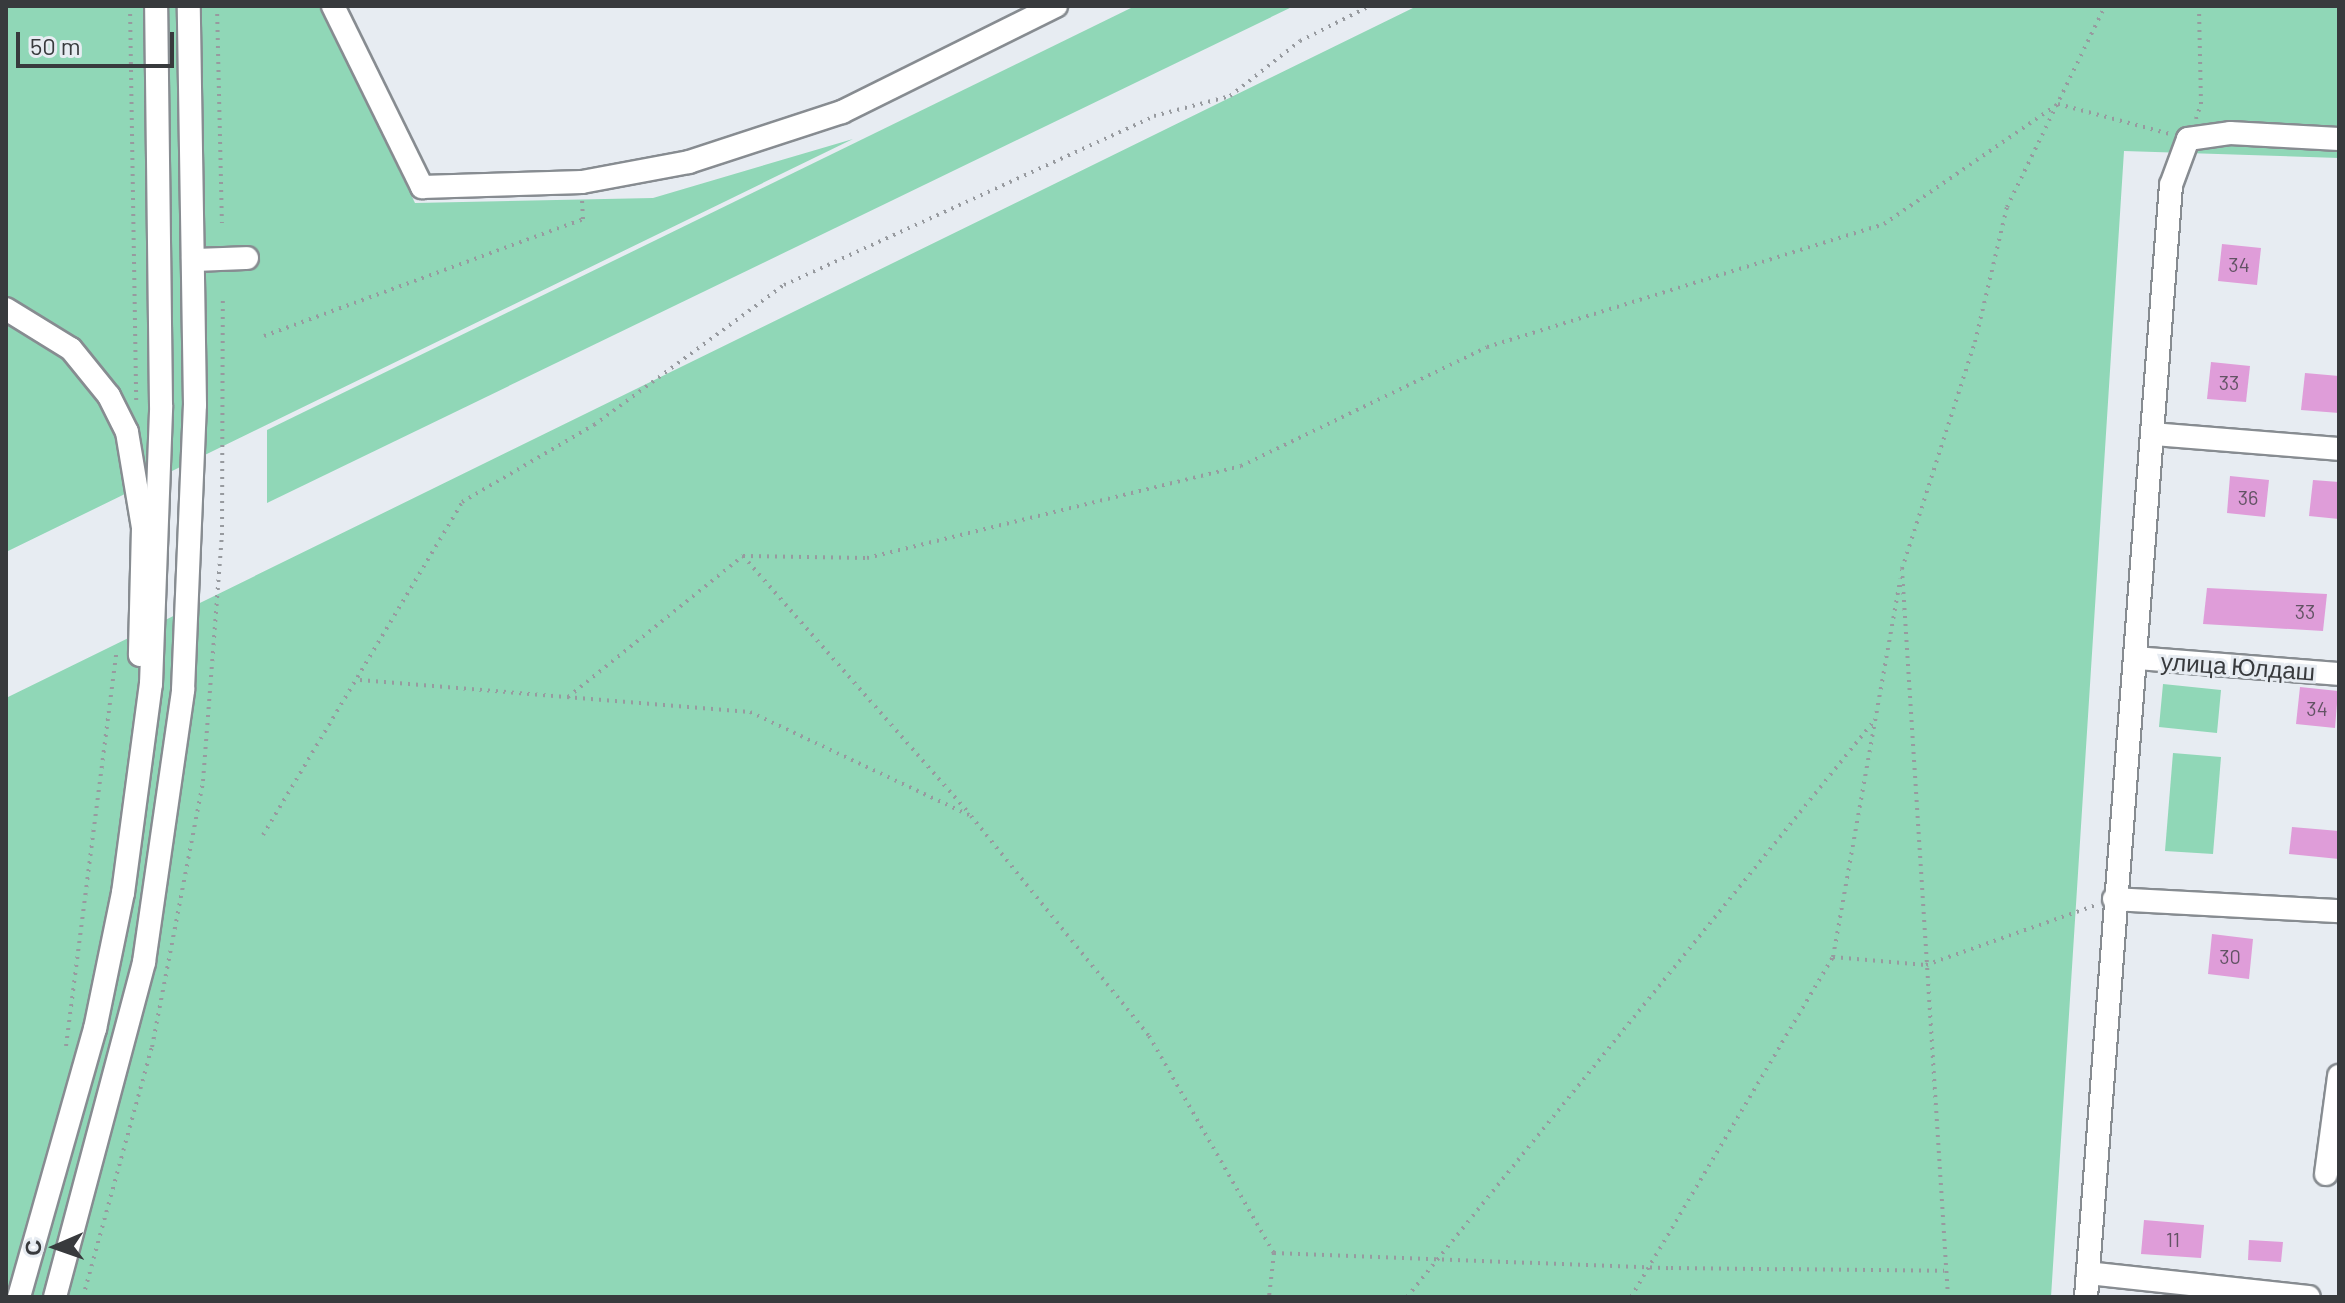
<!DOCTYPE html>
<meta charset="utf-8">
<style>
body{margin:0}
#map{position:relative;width:2345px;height:1303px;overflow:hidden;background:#e7ecf2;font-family:Barlow,sans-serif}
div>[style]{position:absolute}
.green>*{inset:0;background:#90d7b7}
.building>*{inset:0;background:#df9dd9}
.path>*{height:4px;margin-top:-2px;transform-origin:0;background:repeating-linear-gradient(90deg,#979a9f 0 2px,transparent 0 8px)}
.roads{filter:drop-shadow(2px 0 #878c91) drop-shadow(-2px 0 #878c91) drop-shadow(0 2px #878c91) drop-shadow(0 -2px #878c91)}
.minor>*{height:22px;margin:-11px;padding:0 11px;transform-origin:11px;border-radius:11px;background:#fff}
span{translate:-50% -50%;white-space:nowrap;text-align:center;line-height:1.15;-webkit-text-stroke:6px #e7ecf2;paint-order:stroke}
.number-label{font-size:20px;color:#625364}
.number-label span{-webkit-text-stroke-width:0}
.street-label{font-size:24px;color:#383a3d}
.frame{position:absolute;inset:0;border:8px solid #383a3d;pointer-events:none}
.north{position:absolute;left:16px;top:1207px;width:80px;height:80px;-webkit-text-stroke:6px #e7ecf2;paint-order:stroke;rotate:268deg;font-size:22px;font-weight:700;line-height:32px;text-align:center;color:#383a3d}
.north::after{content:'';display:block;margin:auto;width:28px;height:36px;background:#383a3d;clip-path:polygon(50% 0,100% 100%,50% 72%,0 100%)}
.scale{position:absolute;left:16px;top:32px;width:158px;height:36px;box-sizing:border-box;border:4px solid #383a3d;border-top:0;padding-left:10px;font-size:24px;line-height:28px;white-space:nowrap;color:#383a3d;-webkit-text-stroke:6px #e7ecf2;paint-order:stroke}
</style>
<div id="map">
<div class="green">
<i style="clip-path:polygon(6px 6px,320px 6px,415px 203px,653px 198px,853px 139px,6px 552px)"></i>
<i style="clip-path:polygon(1135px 6px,1294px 6px,267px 503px,267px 430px)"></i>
<i style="clip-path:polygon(1417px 6px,2339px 6px,2339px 158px,2124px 151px,2051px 1297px,6px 1297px,6px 698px)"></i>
<i style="clip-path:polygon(2163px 684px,2221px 690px,2217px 733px,2159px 727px)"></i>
<i style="clip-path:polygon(2173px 753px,2221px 757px,2213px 854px,2165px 851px)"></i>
</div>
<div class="building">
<i style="clip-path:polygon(2222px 244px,2261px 248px,2257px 285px,2218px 281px)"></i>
<i style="clip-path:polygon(2211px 362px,2250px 366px,2246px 402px,2207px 399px)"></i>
<i style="clip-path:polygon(2305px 373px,2339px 376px,2339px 413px,2301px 410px)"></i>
<i style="clip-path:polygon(2230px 476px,2269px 480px,2265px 517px,2227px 513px)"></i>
<i style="clip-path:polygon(2313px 480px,2339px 482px,2339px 519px,2309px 516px)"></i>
<i style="clip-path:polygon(2207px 588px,2327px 594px,2323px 631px,2203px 624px)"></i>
<i style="clip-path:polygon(2300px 687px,2338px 691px,2335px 728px,2296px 724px)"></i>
<i style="clip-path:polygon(2292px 827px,2339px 831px,2339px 859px,2289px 854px)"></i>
<i style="clip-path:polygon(2212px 934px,2253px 939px,2249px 979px,2208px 974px)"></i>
<i style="clip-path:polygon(2144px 1220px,2204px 1225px,2201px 1258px,2141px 1254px)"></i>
<i style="clip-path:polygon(2249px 1240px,2283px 1242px,2281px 1262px,2248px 1260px)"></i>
</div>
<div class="path">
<i style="left:130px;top:6px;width:394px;rotate:89.1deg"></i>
<i style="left:217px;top:6px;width:217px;rotate:88.7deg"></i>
<i style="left:2196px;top:119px;width:16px;rotate:-72deg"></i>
<i style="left:2201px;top:104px;width:98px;rotate:-91.2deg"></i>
<i style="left:264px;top:336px;width:340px;rotate:-20.1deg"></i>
<i style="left:583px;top:219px;width:19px;rotate:-93deg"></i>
<i style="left:743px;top:556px;width:344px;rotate:48.7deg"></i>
<i style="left:360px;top:680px;width:391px;rotate:4.7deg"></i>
<i style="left:750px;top:712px;width:244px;rotate:25.2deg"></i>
<i style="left:971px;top:816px;width:283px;rotate:51deg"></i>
<i style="left:1149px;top:1036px;width:250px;rotate:60.1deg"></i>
<i style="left:1274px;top:1253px;width:44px;rotate:96.5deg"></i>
<i style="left:568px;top:697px;width:225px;rotate:-38.9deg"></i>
<i style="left:743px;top:556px;width:124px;rotate:0.9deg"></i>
<i style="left:867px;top:558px;width:385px;rotate:-13.8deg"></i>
<i style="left:1241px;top:466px;width:273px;rotate:-25.8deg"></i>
<i style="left:1487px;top:347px;width:416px;rotate:-17.2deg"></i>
<i style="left:1884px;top:224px;width:211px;rotate:-34.6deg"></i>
<i style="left:2058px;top:104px;width:116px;rotate:15deg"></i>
<i style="left:263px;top:835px;width:388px;rotate:-59.1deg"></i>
<i style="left:462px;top:502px;width:153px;rotate:-30.3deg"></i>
<i style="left:594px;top:425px;width:236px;rotate:-36.4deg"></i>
<i style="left:784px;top:285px;width:407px;rotate:-24.5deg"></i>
<i style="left:1154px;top:116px;width:79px;rotate:-14.7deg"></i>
<i style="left:1230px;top:96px;width:89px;rotate:-38.2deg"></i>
<i style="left:1300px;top:41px;width:78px;rotate:-26.6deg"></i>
<i style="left:1833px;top:957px;width:93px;rotate:4.9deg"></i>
<i style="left:1926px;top:965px;width:180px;rotate:-19.4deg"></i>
<i style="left:66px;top:1046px;width:399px;rotate:-82.7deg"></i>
<i style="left:1274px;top:1253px;width:397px;rotate:2.2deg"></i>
<i style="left:1671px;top:1268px;width:273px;rotate:0.6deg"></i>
<i style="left:83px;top:1297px;width:259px;rotate:-74.6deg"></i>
<i style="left:152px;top:1047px;width:271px;rotate:-79.1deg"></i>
<i style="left:203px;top:781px;width:247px;rotate:-85.6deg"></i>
<i style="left:222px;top:535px;width:237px;rotate:-89.8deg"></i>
<i style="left:1407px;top:1297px;width:742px;rotate:-50.97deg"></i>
<i style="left:1631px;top:1297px;width:395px;rotate:-59.3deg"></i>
<i style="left:1833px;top:957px;width:384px;rotate:-79.9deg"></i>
<i style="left:1948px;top:1297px;width:729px;rotate:-93.62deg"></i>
<i style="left:1902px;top:569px;width:238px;rotate:-72.2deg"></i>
<i style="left:1975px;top:342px;width:139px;rotate:-76.7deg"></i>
<i style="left:2007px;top:207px;width:224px;rotate:-64deg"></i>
</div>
<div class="roads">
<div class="minor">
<i style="left:333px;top:6px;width:202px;rotate:63.8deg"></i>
<i style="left:422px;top:187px;width:160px;rotate:-1.8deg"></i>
<i style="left:582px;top:182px;width:109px;rotate:-10.6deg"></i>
<i style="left:689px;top:162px;width:161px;rotate:-18.1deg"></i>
<i style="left:842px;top:112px;width:239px;rotate:-26.4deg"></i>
<i style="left:193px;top:260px;width:54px;rotate:-2.1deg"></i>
<i style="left:6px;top:309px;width:76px;rotate:31.6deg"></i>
<i style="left:71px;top:349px;width:60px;rotate:51deg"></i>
<i style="left:109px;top:396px;width:40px;rotate:63.4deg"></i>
<i style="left:127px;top:432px;width:97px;rotate:80.5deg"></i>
<i style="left:143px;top:528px;width:127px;rotate:91.4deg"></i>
<i style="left:2153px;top:434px;width:187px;rotate:4.6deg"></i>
<i style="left:2136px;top:658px;width:204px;rotate:4.5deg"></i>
<i style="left:2114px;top:899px;width:225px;rotate:3.1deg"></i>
<i style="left:2326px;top:1174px;width:99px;rotate:-82.4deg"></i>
<i style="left:2088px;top:1273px;width:222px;rotate:6.2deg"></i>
<i style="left:19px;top:1297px;width:279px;rotate:-74.2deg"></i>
<i style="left:95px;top:1029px;width:139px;rotate:-78.4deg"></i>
<i style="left:123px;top:893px;width:211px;rotate:-82.4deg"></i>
<i style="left:151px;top:684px;width:279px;rotate:-87.9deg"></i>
<i style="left:161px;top:405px;width:399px;rotate:-90.7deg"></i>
<i style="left:55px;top:1297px;width:347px;rotate:-75.1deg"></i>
<i style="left:144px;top:962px;width:275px;rotate:-81.8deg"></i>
<i style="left:183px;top:690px;width:285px;rotate:-87.6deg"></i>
<i style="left:195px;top:405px;width:399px;rotate:-90.9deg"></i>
<i style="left:2086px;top:1297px;width:1115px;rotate:-85.63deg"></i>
<i style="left:2171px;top:185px;width:49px;rotate:-69.7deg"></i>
<i style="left:2188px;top:139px;width:42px;rotate:-8.1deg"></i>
<i style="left:2230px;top:133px;width:109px;rotate:3.2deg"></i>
</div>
</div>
<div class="number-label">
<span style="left:2239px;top:264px">34</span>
<span style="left:2229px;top:382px">33</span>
<span style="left:2248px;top:497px">36</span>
<span style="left:2305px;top:611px">33</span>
<span style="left:2317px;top:708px">34</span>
<span style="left:2230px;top:956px">30</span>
<span style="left:2173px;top:1239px">11</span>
</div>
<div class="street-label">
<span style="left:2238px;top:666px;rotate:4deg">улица Юлдаш</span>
</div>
<div class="frame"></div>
<div class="north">С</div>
<div class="scale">50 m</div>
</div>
